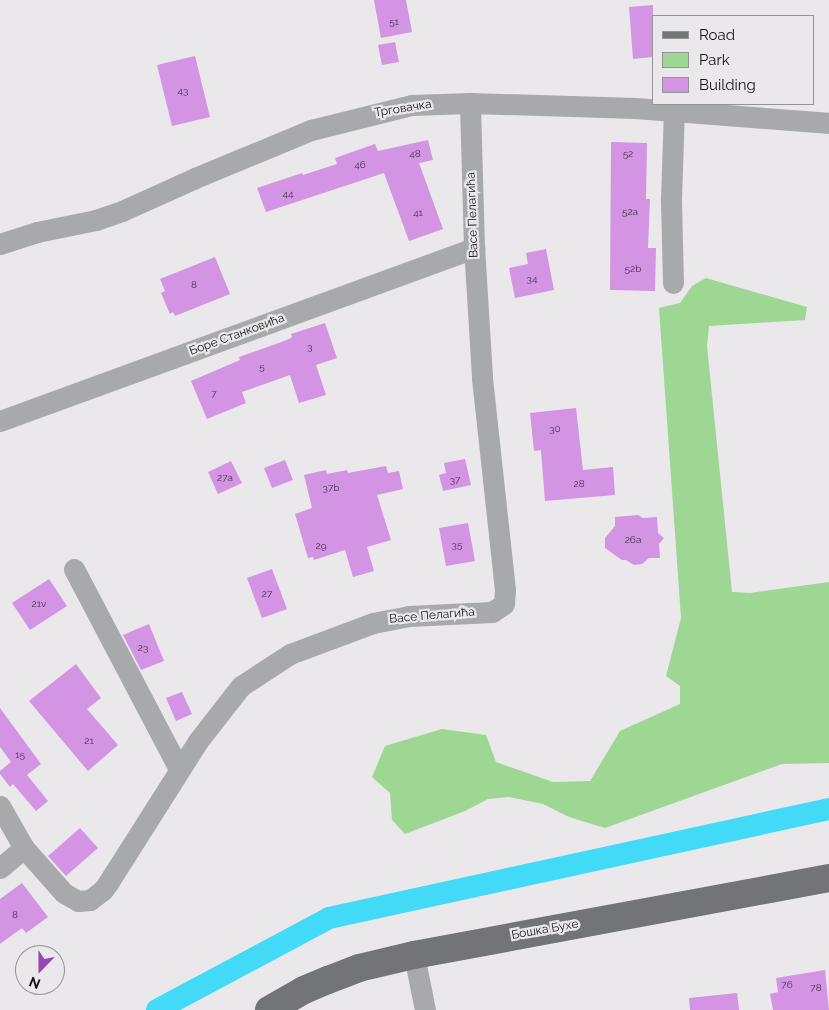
<!DOCTYPE html>
<meta charset="utf-8">
<style>
body{margin:0}
#map{position:relative;width:829px;height:1010px;overflow:hidden;background:#eae8eb;font-family:Raleway,sans-serif}
div>[style]{position:absolute}
.green>*{inset:0;background:#9ed694}
.canal>*{height:22px;margin:-11px;padding:0 11px;transform-origin:11px;border-radius:11px;background:#42daf6}
.building>*{inset:0;background:#d394e3}
.minor>*{height:21px;margin:-10.5px;padding:0 10.5px;transform-origin:10.5px;border-radius:10.5px;background:#a8a9ab}
.major>*{height:28px;margin:-14px;padding:0 14px;transform-origin:14px;border-radius:14px;background:#737476}
span{translate:-50% -50%;white-space:nowrap;text-align:center;line-height:1.15;-webkit-text-stroke:4.5px #eae8eb;paint-order:stroke}
.number-label{font-size:10px;color:#443448}
.number-label span{-webkit-text-stroke-width:0}
.street-label{font-size:12px;color:#151415}
.legend{position:absolute;left:652px;top:15px;width:162px;height:90px;box-sizing:border-box;background:#eae8eb;border:1px solid #959395;margin:0;padding:6px 9px;list-style:none;font-size:15px;color:#151415}
.legend li{display:flex;align-items:center;gap:10px;height:25px}
.legend b{width:25px;border:1px solid #959395}
.north{position:absolute;left:15px;top:945px;width:50px;height:50px;box-sizing:border-box;background:#eae8eb;border:1px solid #959395;border-radius:50%;rotate:202deg;font-size:14px;font-weight:700;line-height:20px;text-align:center;color:#151415}
.north::after{content:'';display:block;margin:auto;width:18px;height:22px;background:#9746b5;clip-path:polygon(50% 0,100% 100%,50% 72%,0 100%)}
</style>
<div id="map">
<div class="green">
<i style="clip-path:polygon(706px 278px,807px 307px,805px 320px,709px 326px,707px 346px,732px 592px,750px 593px,829px 582px,829px 763px,782px 764px,605px 828px,569px 817px,543px 804px,509px 797px,488px 799px,465px 811px,405px 834px,392px 820px,390px 793px,372px 777px,385px 746px,442px 729px,486px 735px,496px 762px,553px 782px,590px 781px,620px 731px,680px 704px,680px 686px,666px 676px,681px 618px,659px 308px,680px 303px,692px 286px)"></i>
</div>
<div class="canal">
<i style="left:157px;top:1010px;width:195px;rotate:-28.1deg"></i>
<i style="left:329px;top:918px;width:512px;rotate:-12.3deg"></i>
</div>
<div class="building">
<i style="clip-path:polygon(374px 0,406px 0,412px 32px,381px 38px)"></i>
<i style="clip-path:polygon(653px 5px,653px 57px,633px 59px,629px 7px)"></i>
<i style="clip-path:polygon(395px 42px,399px 62px,382px 65px,378px 45px)"></i>
<i style="clip-path:polygon(195px 56px,210px 117px,172px 126px,157px 65px)"></i>
<i style="clip-path:polygon(428px 140px,433px 160px,419px 163px,443px 229px,409px 241px,384px 173px,266px 212px,257px 188px,302px 173px,303px 175px,337px 164px,335px 158px,375px 144px,378px 151px)"></i>
<i style="clip-path:polygon(611px 142px,647px 143px,646px 199px,650px 199px,648px 248px,656px 248px,655px 291px,610px 290px)"></i>
<i style="clip-path:polygon(546px 249px,554px 290px,515px 298px,509px 268px,528px 264px,526px 253px)"></i>
<i style="clip-path:polygon(215px 257px,230px 294px,175px 316px,173px 312px,170px 314px,161px 293px,165px 291px,160px 279px)"></i>
<i style="clip-path:polygon(325px 323px,337px 358px,316px 365px,326px 395px,299px 403px,290px 375px,242px 392px,246px 403px,207px 419px,191px 381px,240px 360px,239px 357px,287px 340px,292px 337px,291px 334px)"></i>
<i style="clip-path:polygon(576px 408px,583px 470px,613px 467px,615px 495px,545px 501px,541px 450px,534px 451px,530px 413px)"></i>
<i style="clip-path:polygon(465px 459px,471px 485px,443px 491px,439px 475px,446px 473px,444px 463px)"></i>
<i style="clip-path:polygon(285px 460px,293px 480px,272px 488px,264px 468px)"></i>
<i style="clip-path:polygon(231px 461px,242px 483px,218px 494px,208px 472px)"></i>
<i style="clip-path:polygon(386px 466px,388px 473px,399px 471px,403px 489px,377px 495px,391px 540px,367px 547px,374px 571px,353px 577px,345px 550px,314px 560px,313px 557px,308px 558px,295px 514px,312px 508px,304px 475px,326px 470px,327px 474px,347px 470px,348px 473px)"></i>
<i style="clip-path:polygon(638px 515px,643px 518px,657px 517px,658px 533px,664px 538px,659px 544px,660px 558px,649px 558px,642px 564px,634px 565px,626px 560px,622px 560px,605px 548px,605px 538px,615px 526px,615px 517px)"></i>
<i style="clip-path:polygon(468px 523px,475px 561px,446px 566px,439px 528px)"></i>
<i style="clip-path:polygon(272px 569px,287px 609px,262px 618px,247px 578px)"></i>
<i style="clip-path:polygon(49px 579px,67px 606px,30px 630px,12px 603px)"></i>
<i style="clip-path:polygon(149px 624px,164px 661px,141px 670px,123px 635px)"></i>
<i style="clip-path:polygon(76px 664px,101px 698px,87px 709px,118px 745px,88px 771px,29px 701px)"></i>
<i style="clip-path:polygon(182px 692px,192px 714px,176px 721px,166px 698px)"></i>
<i style="clip-path:polygon(0 708px,41px 764px,27px 775px,48px 801px,36px 811px,13px 784px,10px 787px,0 774px,0 771px,11px 762px,0 747px)"></i>
<i style="clip-path:polygon(80px 828px,98px 848px,66px 876px,48px 856px)"></i>
<i style="clip-path:polygon(22px 883px,48px 917px,26px 933px,22px 928px,0 944px,0 899px)"></i>
<i style="clip-path:polygon(825px 970px,829px 1010px,773px 1010px,770px 994px,778px 992px,776px 978px)"></i>
<i style="clip-path:polygon(737px 993px,739px 1010px,690px 1010px,689px 998px)"></i>
</div>
<div class="minor">
<i style="left:0;top:244px;width:39px;rotate:-18deg"></i>
<i style="left:37px;top:232px;width:60px;rotate:-11.5deg"></i>
<i style="left:96px;top:220px;width:28px;rotate:-19deg"></i>
<i style="left:122px;top:211px;width:80px;rotate:-24.3deg"></i>
<i style="left:195px;top:178px;width:126px;rotate:-22.5deg"></i>
<i style="left:311px;top:130px;width:103px;rotate:-14deg"></i>
<i style="left:411px;top:105px;width:59px;rotate:-1.9deg"></i>
<i style="left:470px;top:103px;width:165px;rotate:1.7deg"></i>
<i style="left:635px;top:108px;width:195px;rotate:4.4deg"></i>
<i style="left:673px;top:283px;width:84px;rotate:-91.4deg"></i>
<i style="left:671px;top:199px;width:89px;rotate:-88.1deg"></i>
<i style="left:0;top:421px;width:505px;rotate:-20.05deg"></i>
<i style="left:74px;top:569px;width:226px;rotate:62.3deg"></i>
<i style="left:0;top:806px;width:48px;rotate:60.3deg"></i>
<i style="left:24px;top:848px;width:60px;rotate:48.4deg"></i>
<i style="left:64px;top:893px;width:16px;rotate:30deg"></i>
<i style="left:78px;top:901px;width:12px;rotate:-5deg"></i>
<i style="left:90px;top:900px;width:16px;rotate:-38deg"></i>
<i style="left:103px;top:890px;width:9px;rotate:-54deg"></i>
<i style="left:108px;top:883px;width:168px;rotate:-57.6deg"></i>
<i style="left:198px;top:741px;width:70px;rotate:-52deg"></i>
<i style="left:241px;top:686px;width:59px;rotate:-33.1deg"></i>
<i style="left:290px;top:654px;width:89px;rotate:-20.5deg"></i>
<i style="left:373px;top:623px;width:37px;rotate:-11deg"></i>
<i style="left:409px;top:616px;width:83px;rotate:-2.8deg"></i>
<i style="left:492px;top:612px;width:14px;rotate:-34deg"></i>
<i style="left:504px;top:604px;width:14px;rotate:-86deg"></i>
<i style="left:505px;top:590px;width:214px;rotate:-96.2deg"></i>
<i style="left:482px;top:377px;width:129px;rotate:-93.5deg"></i>
<i style="left:474px;top:248px;width:145px;rotate:-91.6deg"></i>
<i style="left:0;top:868px;width:31px;rotate:-40deg"></i>
<i style="left:414px;top:955px;width:56px;rotate:78.7deg"></i>
</div>
<div class="major">
<i style="left:269px;top:1010px;width:40px;rotate:-29.7deg"></i>
<i style="left:304px;top:990px;width:26px;rotate:-23deg"></i>
<i style="left:328px;top:980px;width:33px;rotate:-21deg"></i>
<i style="left:359px;top:968px;width:57px;rotate:-13.3deg"></i>
<i style="left:414px;top:955px;width:422px;rotate:-10.5deg"></i>
</div>
<div class="number-label">
<span style="left:394px;top:22px">51</span>
<span style="left:183px;top:91px">43</span>
<span style="left:415px;top:154px">48</span>
<span style="left:628px;top:154px">52</span>
<span style="left:360px;top:165px">46</span>
<span style="left:288px;top:194px">44</span>
<span style="left:630px;top:212px">52a</span>
<span style="left:418px;top:213px">41</span>
<span style="left:633px;top:269px">52b</span>
<span style="left:532px;top:279px">34</span>
<span style="left:194px;top:285px">8</span>
<span style="left:310px;top:347px">3</span>
<span style="left:262px;top:367px">5</span>
<span style="left:214px;top:394px">7</span>
<span style="left:555px;top:429px">30</span>
<span style="left:225px;top:478px">27a</span>
<span style="left:455px;top:480px">37</span>
<span style="left:579px;top:484px">28</span>
<span style="left:331px;top:488px">37b</span>
<span style="left:633px;top:540px">26a</span>
<span style="left:457px;top:545px">35</span>
<span style="left:321px;top:546px">29</span>
<span style="left:267px;top:594px">27</span>
<span style="left:39px;top:604px">21v</span>
<span style="left:143px;top:648px">23</span>
<span style="left:89px;top:741px">21</span>
<span style="left:20px;top:755px">15</span>
<span style="left:15px;top:915px">8</span>
<span style="left:787px;top:985px">76</span>
<span style="left:816px;top:988px">78</span>
</div>
<div class="street-label">
<span style="left:403px;top:109px;rotate:-9deg">Трговачка</span>
<span style="left:473px;top:215px;rotate:-92deg">Васе Пелагића</span>
<span style="left:237px;top:335px;rotate:-20deg">Боре Станковића</span>
<span style="left:432px;top:616px;rotate:-5deg">Васе Пелагића</span>
<span style="left:545px;top:930px;rotate:-10deg">Бошка Бухе</span>
</div>
<ul class="legend">
<li><b style="height:6px;background:#737476"></b>Road</li>
<li><b style="height:14px;background:#9ed694"></b>Park</li>
<li><b style="height:14px;background:#d394e3"></b>Building</li>
</ul>
<div class="north">N</div>
</div>
